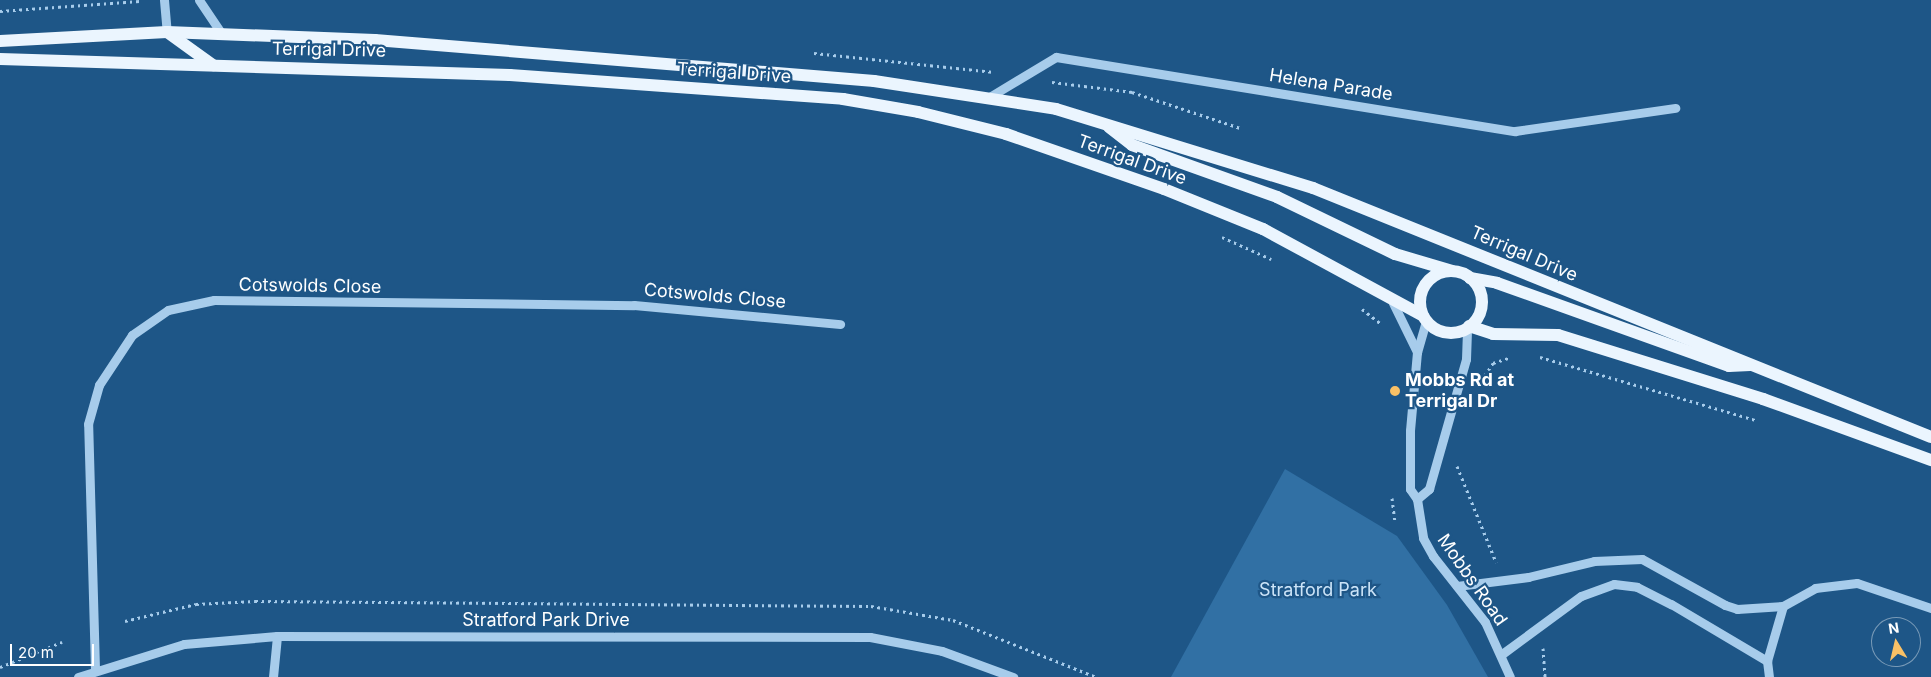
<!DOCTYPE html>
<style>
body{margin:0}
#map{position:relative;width:1931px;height:677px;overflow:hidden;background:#1e5687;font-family:Inter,sans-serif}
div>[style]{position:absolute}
.green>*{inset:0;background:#3170a4}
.path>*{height:3px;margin-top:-1.5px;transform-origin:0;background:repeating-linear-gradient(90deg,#a7cceb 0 2.5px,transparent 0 6.5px)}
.minor>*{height:9px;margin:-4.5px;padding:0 4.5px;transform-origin:4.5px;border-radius:4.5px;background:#a7cceb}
.major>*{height:12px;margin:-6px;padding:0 6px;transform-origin:6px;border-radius:6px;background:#ebf5fe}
.major>.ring{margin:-6px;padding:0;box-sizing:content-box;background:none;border:12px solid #ebf5fe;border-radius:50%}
.dots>*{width:14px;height:14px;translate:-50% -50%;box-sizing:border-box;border:2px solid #1e5687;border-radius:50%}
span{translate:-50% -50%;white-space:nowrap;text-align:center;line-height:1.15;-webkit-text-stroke:4.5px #1e5687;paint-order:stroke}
.street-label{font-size:18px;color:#fff}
.poi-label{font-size:18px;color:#fff;font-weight:700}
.left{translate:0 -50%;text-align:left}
.park-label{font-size:18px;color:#cce4f8}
.north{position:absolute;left:1871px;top:617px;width:50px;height:50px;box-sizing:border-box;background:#1e5687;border:1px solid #789ab7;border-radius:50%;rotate:351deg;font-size:14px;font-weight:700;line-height:20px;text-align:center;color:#fff}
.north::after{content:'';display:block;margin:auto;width:18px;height:22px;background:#fac166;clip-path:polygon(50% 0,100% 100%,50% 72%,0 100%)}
.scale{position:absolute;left:10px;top:644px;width:84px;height:22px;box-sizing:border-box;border:2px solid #fff;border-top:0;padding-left:6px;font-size:15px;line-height:18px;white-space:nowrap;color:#fff;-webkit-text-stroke:4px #1e5687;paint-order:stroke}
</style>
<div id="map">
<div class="green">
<i style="clip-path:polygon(1285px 469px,1397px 536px,1447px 605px,1488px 677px,1171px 677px)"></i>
</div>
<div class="path">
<i style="left:0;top:11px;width:140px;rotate:-4.1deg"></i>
<i style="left:814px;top:53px;width:181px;rotate:6deg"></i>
<i style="left:1052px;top:82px;width:81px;rotate:7.1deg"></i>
<i style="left:1132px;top:92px;width:114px;rotate:18.4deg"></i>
<i style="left:1222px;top:237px;width:54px;rotate:24.2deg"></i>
<i style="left:1362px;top:309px;width:24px;rotate:38deg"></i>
<i style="left:1540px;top:357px;width:224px;rotate:16.3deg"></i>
<i style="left:1481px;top:381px;width:22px;rotate:-56deg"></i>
<i style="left:1493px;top:363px;width:19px;rotate:-18deg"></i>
<i style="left:1457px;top:466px;width:104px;rotate:67.9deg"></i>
<i style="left:1392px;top:498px;width:24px;rotate:83deg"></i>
<i style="left:125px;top:621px;width:73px;rotate:-13.5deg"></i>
<i style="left:196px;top:604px;width:59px;rotate:-2.9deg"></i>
<i style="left:255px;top:601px;width:616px;rotate:0.47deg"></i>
<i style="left:871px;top:606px;width:83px;rotate:9.7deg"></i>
<i style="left:953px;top:620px;width:154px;rotate:21.7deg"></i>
<i style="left:1543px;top:648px;width:29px;rotate:86deg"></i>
<i style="left:0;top:667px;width:67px;rotate:-22deg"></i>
</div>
<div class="minor">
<i style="left:164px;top:0;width:32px;rotate:85deg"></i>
<i style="left:199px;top:0;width:40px;rotate:56deg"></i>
<i style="left:991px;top:96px;width:76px;rotate:-31deg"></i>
<i style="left:1056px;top:57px;width:465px;rotate:9.2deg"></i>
<i style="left:1515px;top:131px;width:162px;rotate:-8.2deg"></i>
<i style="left:1393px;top:303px;width:55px;rotate:63.9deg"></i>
<i style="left:1426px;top:321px;width:32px;rotate:106deg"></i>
<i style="left:1417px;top:352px;width:79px;rotate:95.1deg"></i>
<i style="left:1410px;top:431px;width:58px;rotate:90deg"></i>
<i style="left:1410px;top:489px;width:12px;rotate:55deg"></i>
<i style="left:1417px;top:499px;width:39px;rotate:81deg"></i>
<i style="left:1423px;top:538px;width:21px;rotate:61deg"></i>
<i style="left:1433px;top:556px;width:84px;rotate:51.8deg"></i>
<i style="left:1485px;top:622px;width:60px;rotate:65.6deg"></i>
<i style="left:1417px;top:499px;width:16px;rotate:-40deg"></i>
<i style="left:1429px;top:489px;width:135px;rotate:-74.1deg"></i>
<i style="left:1466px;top:359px;width:30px;rotate:-88deg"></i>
<i style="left:1457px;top:586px;width:72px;rotate:-7.2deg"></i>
<i style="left:1528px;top:577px;width:68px;rotate:-13.6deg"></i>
<i style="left:1594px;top:561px;width:48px;rotate:-2.4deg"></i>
<i style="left:1642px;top:559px;width:95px;rotate:29deg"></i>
<i style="left:1725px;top:605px;width:13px;rotate:18deg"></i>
<i style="left:1737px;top:609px;width:46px;rotate:-3.7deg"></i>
<i style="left:1502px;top:654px;width:98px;rotate:-36.3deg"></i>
<i style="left:1581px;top:596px;width:35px;rotate:-20deg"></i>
<i style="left:1614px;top:584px;width:23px;rotate:7deg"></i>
<i style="left:1637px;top:587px;width:38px;rotate:27deg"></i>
<i style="left:1671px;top:604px;width:112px;rotate:30.7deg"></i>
<i style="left:95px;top:669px;width:245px;rotate:-91.6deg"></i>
<i style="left:88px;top:424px;width:41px;rotate:-74.2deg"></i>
<i style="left:99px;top:385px;width:60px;rotate:-56.6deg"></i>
<i style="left:132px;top:335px;width:44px;rotate:-34.8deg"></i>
<i style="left:168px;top:310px;width:47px;rotate:-12.3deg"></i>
<i style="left:214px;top:300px;width:420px;rotate:0.7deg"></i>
<i style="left:634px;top:305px;width:207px;rotate:5.3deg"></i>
<i style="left:78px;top:677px;width:111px;rotate:-17.3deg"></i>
<i style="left:184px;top:644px;width:93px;rotate:-4.9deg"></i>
<i style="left:277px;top:636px;width:593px;rotate:0.1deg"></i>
<i style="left:870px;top:637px;width:73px;rotate:11deg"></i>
<i style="left:942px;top:651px;width:76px;rotate:20.1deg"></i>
<i style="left:273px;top:677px;width:41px;rotate:-84.4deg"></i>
<i style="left:1769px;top:677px;width:16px;rotate:-97deg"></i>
<i style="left:1767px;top:661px;width:57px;rotate:-73.8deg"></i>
<i style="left:1783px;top:606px;width:37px;rotate:-29deg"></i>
<i style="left:1815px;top:588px;width:42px;rotate:-6.8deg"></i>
<i style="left:1857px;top:583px;width:78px;rotate:18.7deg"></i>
</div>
<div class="major">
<i style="left:167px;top:32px;width:57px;rotate:35.7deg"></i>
<i style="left:0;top:41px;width:167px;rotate:-3.1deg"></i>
<i style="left:167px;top:32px;width:208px;rotate:2.2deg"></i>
<i style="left:375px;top:40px;width:501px;rotate:4.7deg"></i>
<i style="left:874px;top:81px;width:184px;rotate:8.7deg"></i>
<i style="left:1056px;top:109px;width:269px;rotate:17.1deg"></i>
<i style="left:1313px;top:188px;width:666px;rotate:21.95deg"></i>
<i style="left:0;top:59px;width:510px;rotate:1.8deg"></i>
<i style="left:510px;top:75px;width:334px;rotate:4.1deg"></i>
<i style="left:843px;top:99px;width:76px;rotate:9.8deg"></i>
<i style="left:918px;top:112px;width:91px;rotate:14deg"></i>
<i style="left:1006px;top:134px;width:167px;rotate:19.2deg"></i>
<i style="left:1164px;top:189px;width:107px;rotate:22deg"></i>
<i style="left:1263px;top:229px;width:182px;rotate:28.5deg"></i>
<i style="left:1109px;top:127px;width:29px;rotate:38deg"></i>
<i style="left:1132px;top:145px;width:154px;rotate:19.7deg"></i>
<i style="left:1277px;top:197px;width:131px;rotate:25.8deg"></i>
<i style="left:1395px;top:254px;width:59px;rotate:16.6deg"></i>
<i class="ring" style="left:1420px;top:271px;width:50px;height:50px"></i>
<i style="left:1470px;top:278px;width:27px;rotate:10deg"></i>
<i style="left:1497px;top:283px;width:246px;rotate:19.7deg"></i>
<i style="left:1729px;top:366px;width:21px;rotate:-3deg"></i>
<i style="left:1469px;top:326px;width:25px;rotate:18deg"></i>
<i style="left:1493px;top:334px;width:65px;rotate:0.9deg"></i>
<i style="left:1558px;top:335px;width:215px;rotate:17.3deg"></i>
<i style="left:1763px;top:399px;width:179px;rotate:20deg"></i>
</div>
<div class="dots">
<i style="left:1395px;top:391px;background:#fac166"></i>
</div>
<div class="street-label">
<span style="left:329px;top:50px;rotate:1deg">Terrigal Drive</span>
<span style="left:734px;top:73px;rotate:4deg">Terrigal Drive</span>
<span style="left:1331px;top:85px;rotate:9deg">Helena Parade</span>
<span style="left:1132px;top:160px;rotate:20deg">Terrigal Drive</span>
<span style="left:1524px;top:254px;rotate:23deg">Terrigal Drive</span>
<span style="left:310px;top:286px;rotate:1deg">Cotswolds Close</span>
<span style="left:715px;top:296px;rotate:5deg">Cotswolds Close</span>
<span style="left:1472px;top:580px;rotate:55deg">Mobbs Road</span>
<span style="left:546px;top:620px">Stratford Park Drive</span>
</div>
<div class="poi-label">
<span class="left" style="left:1405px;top:391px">Mobbs Rd at<br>Terrigal Dr</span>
</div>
<div class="park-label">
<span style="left:1318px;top:590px">Stratford Park</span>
</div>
<div class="north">N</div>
<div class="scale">20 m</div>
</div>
